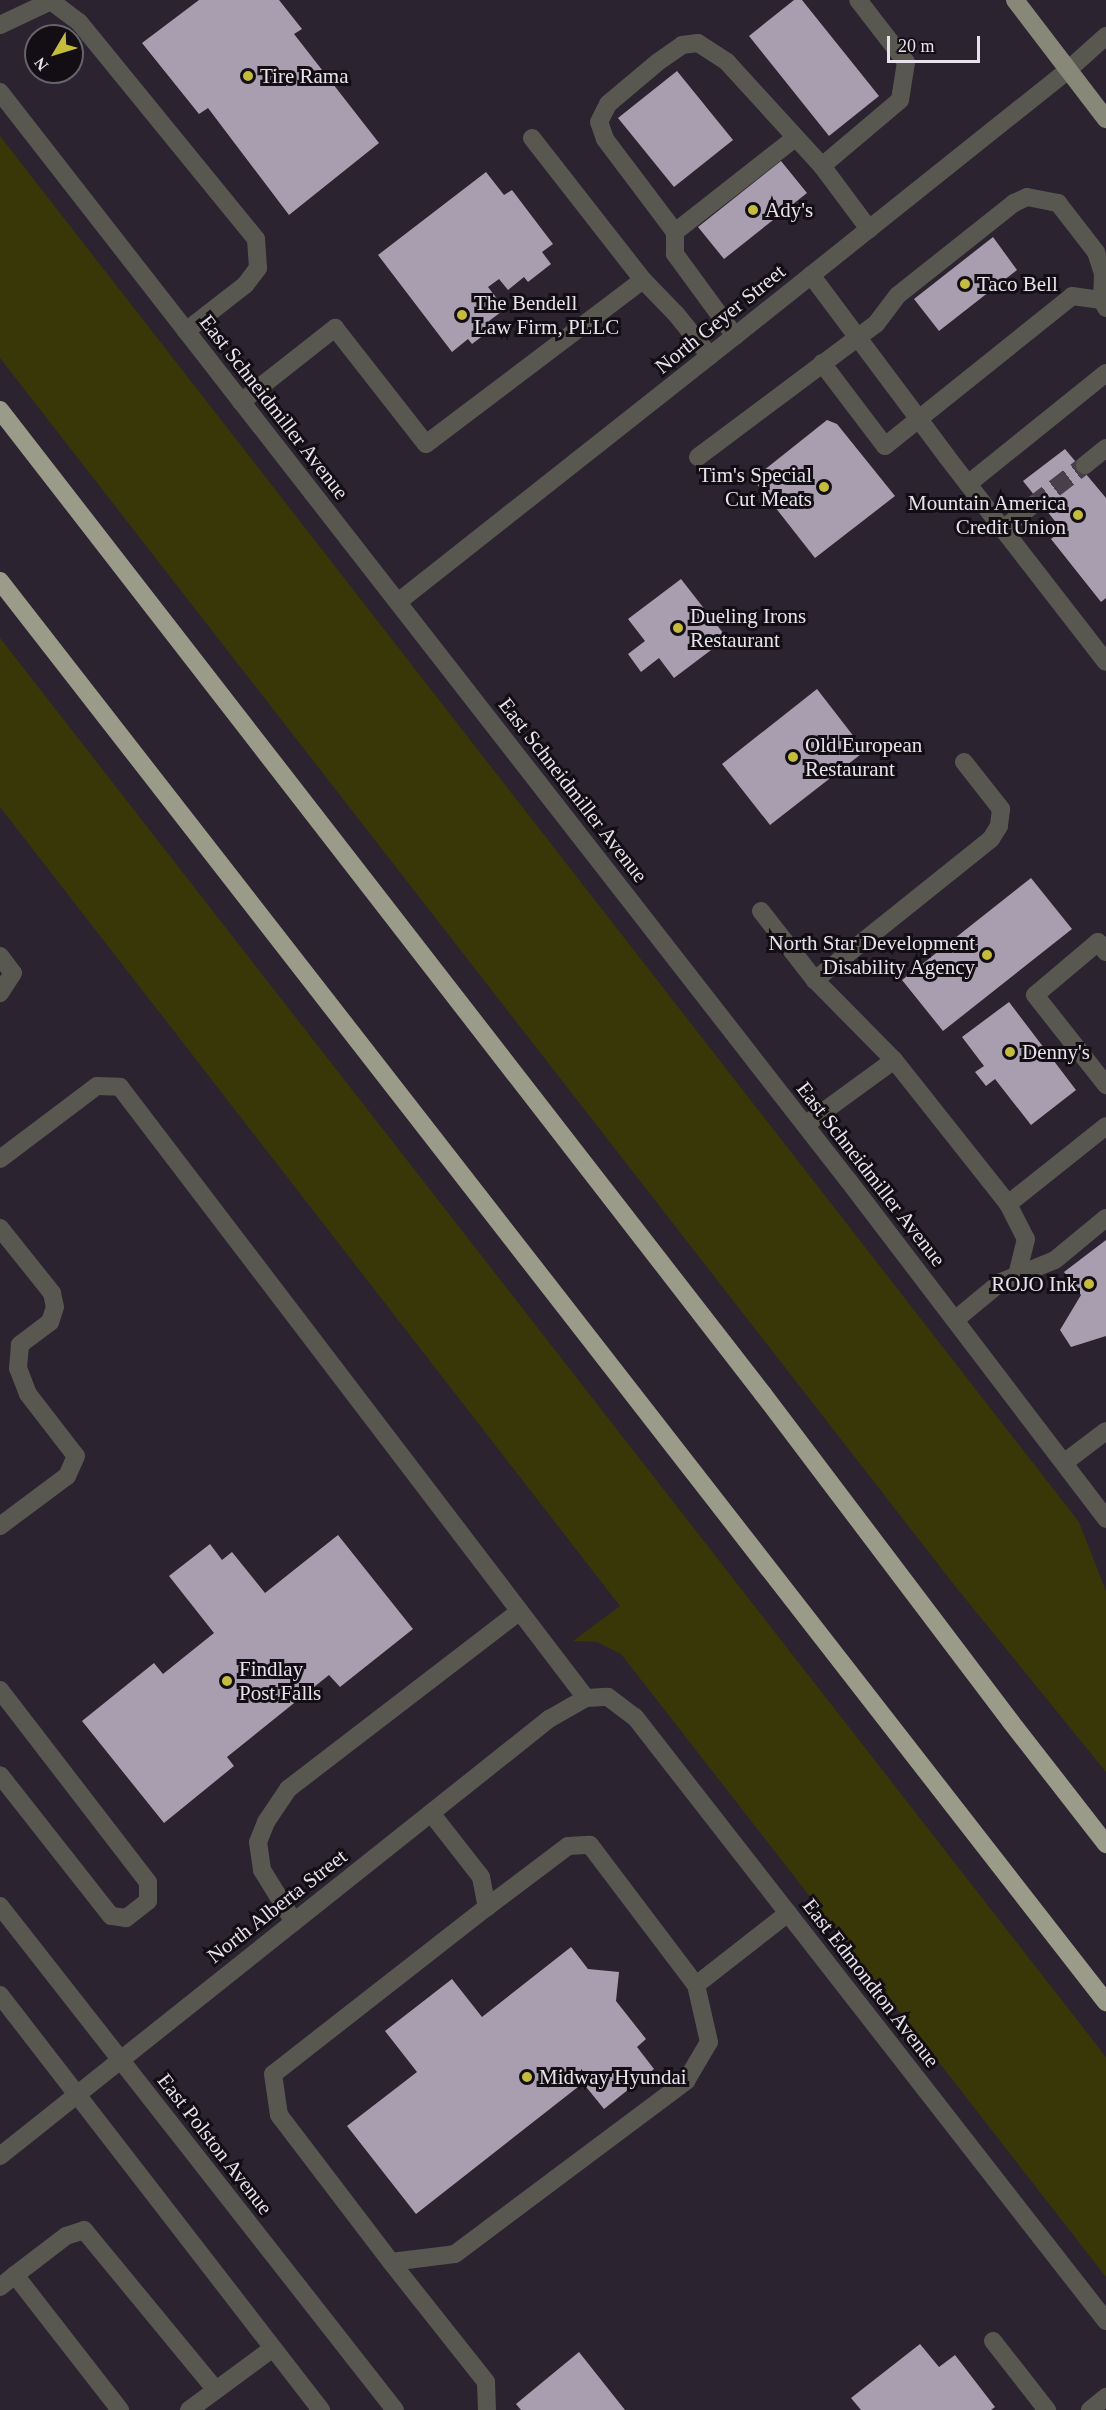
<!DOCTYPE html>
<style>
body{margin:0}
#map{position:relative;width:1106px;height:2410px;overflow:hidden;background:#2b2330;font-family:"Times New Roman",serif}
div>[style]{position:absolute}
.green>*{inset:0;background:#393607}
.building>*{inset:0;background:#a89eaf}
.minor-tunnel>*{height:18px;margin-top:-9px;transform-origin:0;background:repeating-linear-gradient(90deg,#47404c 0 18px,transparent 0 27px)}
.minor>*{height:18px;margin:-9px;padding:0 9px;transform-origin:9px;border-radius:9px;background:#585851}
.major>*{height:18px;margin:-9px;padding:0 9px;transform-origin:9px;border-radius:9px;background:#888879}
.highway>*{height:18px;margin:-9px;padding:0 9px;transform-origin:9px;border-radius:9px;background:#9b9b89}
.dots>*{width:16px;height:16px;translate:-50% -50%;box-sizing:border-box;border:3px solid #120e14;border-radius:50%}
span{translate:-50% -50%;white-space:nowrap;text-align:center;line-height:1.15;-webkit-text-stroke:6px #120e14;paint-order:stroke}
.poi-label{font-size:21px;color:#e7e2eb}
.left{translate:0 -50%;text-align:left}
.right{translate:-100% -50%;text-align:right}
.street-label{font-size:21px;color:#e7e2eb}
.north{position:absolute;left:24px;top:24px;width:60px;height:60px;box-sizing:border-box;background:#120e14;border:2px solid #67636a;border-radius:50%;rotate:232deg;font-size:16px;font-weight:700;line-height:24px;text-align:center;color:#e7e2eb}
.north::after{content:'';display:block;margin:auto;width:21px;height:27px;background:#c5bc3d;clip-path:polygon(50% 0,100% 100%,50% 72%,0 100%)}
.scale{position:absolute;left:887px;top:36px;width:93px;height:27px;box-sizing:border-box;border:3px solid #e7e2eb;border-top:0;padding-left:8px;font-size:18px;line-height:21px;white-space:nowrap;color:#e7e2eb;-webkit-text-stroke:4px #120e14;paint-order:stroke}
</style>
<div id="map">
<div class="green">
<i style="clip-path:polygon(0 136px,1079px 1522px,1106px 1591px,1106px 1772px,955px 1586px,0 358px)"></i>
<i style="clip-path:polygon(0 638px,1106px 2057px,1106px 2277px,621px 1654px,597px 1642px,573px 1641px,620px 1606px,0 807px)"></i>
</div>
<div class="building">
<i style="clip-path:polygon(199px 0,279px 0,302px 29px,294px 34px,379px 143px,289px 215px,208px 108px,199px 114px,142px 43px)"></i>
<i style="clip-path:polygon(794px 0,802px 0,879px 96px,829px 136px,749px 36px)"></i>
<i style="clip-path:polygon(677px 71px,733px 140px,674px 187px,618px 118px)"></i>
<i style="clip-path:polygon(781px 161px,807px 193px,724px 259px,698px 227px)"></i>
<i style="clip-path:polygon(486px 172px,504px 195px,512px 190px,553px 244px,542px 252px,551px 264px,528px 282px,524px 277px,508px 290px,499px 279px,488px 287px,505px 309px,489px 321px,493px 328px,472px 344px,468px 339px,452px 352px,378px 255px)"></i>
<i style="clip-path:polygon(993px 237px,1017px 270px,939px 331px,914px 299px)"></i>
<i style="clip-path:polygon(827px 420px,837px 424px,895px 496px,815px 558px,753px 479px)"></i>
<i style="clip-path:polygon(1065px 449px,1106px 498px,1106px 598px,1101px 602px,1051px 539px,1062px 530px,1023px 481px)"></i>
<i style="clip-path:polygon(681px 579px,727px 638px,674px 678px,659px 658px,641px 672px,628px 654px,645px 641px,628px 619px)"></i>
<i style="clip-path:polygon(817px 689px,865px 751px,770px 825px,722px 764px)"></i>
<i style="clip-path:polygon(1031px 878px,1072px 929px,943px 1031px,902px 980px)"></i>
<i style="clip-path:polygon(1009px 1002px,1076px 1090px,1031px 1125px,995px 1079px,986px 1086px,975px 1072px,984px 1066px,962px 1037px)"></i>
<i style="clip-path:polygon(1106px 1240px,1106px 1336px,1071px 1347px,1060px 1330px,1081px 1295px,1064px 1272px)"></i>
<i style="clip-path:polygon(338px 1535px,413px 1629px,340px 1687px,329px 1675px,227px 1757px,234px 1766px,164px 1823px,82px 1721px,154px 1663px,163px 1674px,214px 1633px,169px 1576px,210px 1544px,222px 1560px,232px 1552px,265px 1593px)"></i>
<i style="clip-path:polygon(571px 1947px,588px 1969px,619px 1972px,616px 2001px,646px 2039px,637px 2047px,654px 2069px,604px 2109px,583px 2083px,416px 2214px,347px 2126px,417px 2072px,385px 2031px,452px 1979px,482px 2017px)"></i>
<i style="clip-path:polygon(920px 2344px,939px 2367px,955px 2355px,995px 2407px,991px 2410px,861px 2410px,851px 2398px)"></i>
<i style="clip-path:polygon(579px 2352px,625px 2410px,521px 2410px,516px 2404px)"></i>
</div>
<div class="minor-tunnel">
<i style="left:1033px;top:505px;width:66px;rotate:-37.6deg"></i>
</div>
<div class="minor">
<i style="left:0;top:25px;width:56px;rotate:-25.2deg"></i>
<i style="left:51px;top:1px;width:35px;rotate:37deg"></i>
<i style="left:79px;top:22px;width:280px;rotate:50.8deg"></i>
<i style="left:256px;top:239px;width:29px;rotate:86deg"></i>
<i style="left:258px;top:268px;width:21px;rotate:127deg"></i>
<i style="left:245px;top:285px;width:75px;rotate:142.1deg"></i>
<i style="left:0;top:92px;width:1379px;rotate:52.07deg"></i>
<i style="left:848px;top:1180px;width:426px;rotate:52.7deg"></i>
<i style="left:532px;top:138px;width:180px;rotate:52deg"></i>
<i style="left:822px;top:166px;width:102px;rotate:-40.2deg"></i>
<i style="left:900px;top:100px;width:38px;rotate:-81deg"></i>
<i style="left:906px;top:62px;width:78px;rotate:-127.7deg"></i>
<i style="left:675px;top:232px;width:152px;rotate:-38.1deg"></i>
<i style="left:811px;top:275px;width:227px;rotate:53.2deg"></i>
<i style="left:947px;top:457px;width:259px;rotate:52.2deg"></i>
<i style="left:735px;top:336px;width:102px;rotate:-126.2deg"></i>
<i style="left:675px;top:254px;width:22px;rotate:-90deg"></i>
<i style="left:675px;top:232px;width:116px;rotate:-127deg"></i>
<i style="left:605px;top:139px;width:18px;rotate:-109deg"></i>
<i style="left:599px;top:122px;width:20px;rotate:-63deg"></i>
<i style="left:608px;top:104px;width:65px;rotate:-40deg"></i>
<i style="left:658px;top:62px;width:29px;rotate:-35deg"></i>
<i style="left:682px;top:45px;width:16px;rotate:-7deg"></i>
<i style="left:698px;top:43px;width:35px;rotate:33deg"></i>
<i style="left:727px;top:62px;width:141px;rotate:47.6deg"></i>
<i style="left:822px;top:166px;width:79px;rotate:53.3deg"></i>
<i style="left:822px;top:363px;width:104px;rotate:52.8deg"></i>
<i style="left:885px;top:446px;width:240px;rotate:-38.7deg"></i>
<i style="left:1072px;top:296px;width:30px;rotate:8deg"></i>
<i style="left:241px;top:402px;width:120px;rotate:-38.2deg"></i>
<i style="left:335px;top:328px;width:147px;rotate:51.9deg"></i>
<i style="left:426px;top:444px;width:272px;rotate:-37.1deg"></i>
<i style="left:643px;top:280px;width:47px;rotate:45.9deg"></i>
<i style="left:676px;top:314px;width:54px;rotate:51deg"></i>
<i style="left:698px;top:457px;width:222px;rotate:-36.8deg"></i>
<i style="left:876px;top:324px;width:36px;rotate:-53deg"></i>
<i style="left:898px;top:295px;width:148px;rotate:-38.4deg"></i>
<i style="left:1014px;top:203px;width:14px;rotate:-25deg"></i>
<i style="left:1027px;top:197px;width:32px;rotate:11deg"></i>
<i style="left:1058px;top:203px;width:62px;rotate:52.2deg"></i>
<i style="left:1096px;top:252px;width:22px;rotate:72deg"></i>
<i style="left:1103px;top:273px;width:27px;rotate:92deg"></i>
<i style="left:1102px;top:300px;width:9px;rotate:63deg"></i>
<i style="left:1085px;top:465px;width:27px;rotate:-39deg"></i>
<i style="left:968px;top:484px;width:177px;rotate:-38.8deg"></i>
<i style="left:1003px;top:529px;width:38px;rotate:-39deg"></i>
<i style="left:398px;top:602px;width:429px;rotate:-38.3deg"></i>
<i style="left:735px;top:336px;width:426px;rotate:-38.6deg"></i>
<i style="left:1068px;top:70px;width:51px;rotate:-41.8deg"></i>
<i style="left:964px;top:762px;width:60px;rotate:51.8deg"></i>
<i style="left:1001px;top:809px;width:17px;rotate:97deg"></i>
<i style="left:999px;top:826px;width:15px;rotate:122deg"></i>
<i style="left:991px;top:839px;width:226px;rotate:141.3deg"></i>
<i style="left:815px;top:980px;width:112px;rotate:45.4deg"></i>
<i style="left:894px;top:1060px;width:184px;rotate:51.6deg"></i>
<i style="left:1008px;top:1204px;width:39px;rotate:63deg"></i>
<i style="left:1026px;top:1239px;width:36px;rotate:104deg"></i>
<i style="left:761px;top:911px;width:88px;rotate:52deg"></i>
<i style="left:1106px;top:952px;width:13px;rotate:-129deg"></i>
<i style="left:1098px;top:942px;width:82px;rotate:139.9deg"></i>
<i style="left:1035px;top:995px;width:115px;rotate:51.7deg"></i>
<i style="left:0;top:956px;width:21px;rotate:53deg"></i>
<i style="left:13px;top:973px;width:24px;rotate:123deg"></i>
<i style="left:805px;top:1125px;width:110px;rotate:-36.1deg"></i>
<i style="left:0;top:1159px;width:121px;rotate:-37deg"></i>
<i style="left:97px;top:1086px;width:23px;rotate:2deg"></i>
<i style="left:120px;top:1087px;width:768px;rotate:52.67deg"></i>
<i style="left:1008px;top:1204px;width:125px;rotate:-38.5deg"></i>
<i style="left:0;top:1228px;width:83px;rotate:51.3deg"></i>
<i style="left:52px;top:1293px;width:14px;rotate:78deg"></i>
<i style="left:55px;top:1307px;width:16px;rotate:108deg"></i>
<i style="left:50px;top:1322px;width:38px;rotate:143deg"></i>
<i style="left:20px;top:1345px;width:23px;rotate:95deg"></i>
<i style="left:18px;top:1368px;width:28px;rotate:69deg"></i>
<i style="left:28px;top:1394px;width:78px;rotate:52.3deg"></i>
<i style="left:76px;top:1456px;width:22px;rotate:114deg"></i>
<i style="left:67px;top:1476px;width:84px;rotate:143.3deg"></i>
<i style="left:955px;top:1320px;width:60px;rotate:-39.6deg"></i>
<i style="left:1001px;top:1282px;width:58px;rotate:-22.2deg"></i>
<i style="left:1055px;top:1260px;width:66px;rotate:-39.5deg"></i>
<i style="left:1065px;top:1462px;width:51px;rotate:-37.1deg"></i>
<i style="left:0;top:1690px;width:242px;rotate:52.4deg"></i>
<i style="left:148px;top:1882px;width:19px;rotate:90deg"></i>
<i style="left:148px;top:1901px;width:28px;rotate:142deg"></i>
<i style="left:126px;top:1918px;width:15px;rotate:-172deg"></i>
<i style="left:111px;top:1916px;width:179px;rotate:-128.2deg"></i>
<i style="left:431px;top:1813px;width:81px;rotate:52deg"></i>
<i style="left:481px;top:1877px;width:31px;rotate:79deg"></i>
<i style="left:487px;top:1907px;width:271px;rotate:142deg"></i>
<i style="left:273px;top:2074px;width:41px;rotate:81.7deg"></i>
<i style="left:279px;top:2115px;width:185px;rotate:52.7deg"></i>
<i style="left:391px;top:2262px;width:64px;rotate:-7.1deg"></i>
<i style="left:455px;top:2254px;width:289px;rotate:-36.8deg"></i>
<i style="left:686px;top:2081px;width:45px;rotate:-59.5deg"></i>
<i style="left:709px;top:2042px;width:58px;rotate:-102.8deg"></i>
<i style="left:696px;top:1985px;width:117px;rotate:-38deg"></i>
<i style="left:0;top:1906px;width:640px;rotate:51.91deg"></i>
<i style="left:487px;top:1907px;width:101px;rotate:-37deg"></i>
<i style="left:568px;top:1846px;width:22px;rotate:-3deg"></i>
<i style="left:590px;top:1845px;width:176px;rotate:52.9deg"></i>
<i style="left:294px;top:1922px;width:61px;rotate:-121.6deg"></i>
<i style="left:262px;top:1870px;width:28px;rotate:-98deg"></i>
<i style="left:258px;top:1842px;width:22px;rotate:-68deg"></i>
<i style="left:266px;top:1822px;width:40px;rotate:-56deg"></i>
<i style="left:288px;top:1789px;width:291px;rotate:-37.5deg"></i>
<i style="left:0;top:1995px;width:525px;rotate:52.28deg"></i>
<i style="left:0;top:2156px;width:702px;rotate:-38.52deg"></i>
<i style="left:549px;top:1719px;width:43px;rotate:-29.6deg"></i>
<i style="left:586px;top:1698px;width:22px;rotate:-3deg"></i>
<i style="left:608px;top:1697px;width:34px;rotate:37deg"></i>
<i style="left:635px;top:1717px;width:766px;rotate:52.05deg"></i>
<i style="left:391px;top:2262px;width:153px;rotate:51.6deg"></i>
<i style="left:486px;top:2382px;width:28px;rotate:88deg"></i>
<i style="left:15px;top:2275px;width:64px;rotate:-37.4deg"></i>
<i style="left:66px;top:2236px;width:19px;rotate:-18deg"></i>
<i style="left:84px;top:2230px;width:207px;rotate:50.5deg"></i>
<i style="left:0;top:2287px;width:19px;rotate:-39deg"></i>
<i style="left:15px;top:2275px;width:171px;rotate:52.1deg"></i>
<i style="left:993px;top:2341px;width:88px;rotate:52deg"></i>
<i style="left:189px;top:2410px;width:104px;rotate:-36.4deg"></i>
<i style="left:1090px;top:2410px;width:21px;rotate:-39deg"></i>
</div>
<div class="major">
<i style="left:1015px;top:0;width:150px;rotate:52.6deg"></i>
</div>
<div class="highway">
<i style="left:0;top:410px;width:1245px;rotate:52.21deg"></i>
<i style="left:763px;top:1394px;width:411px;rotate:52.9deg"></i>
<i style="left:1011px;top:1722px;width:155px;rotate:52.1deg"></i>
<i style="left:0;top:581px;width:1801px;rotate:52.11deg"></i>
</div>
<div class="dots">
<i style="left:248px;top:76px;background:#c5bc3d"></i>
<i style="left:753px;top:210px;background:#c5bc3d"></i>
<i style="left:965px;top:284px;background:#c5bc3d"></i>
<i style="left:462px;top:315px;background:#c5bc3d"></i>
<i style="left:824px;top:487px;background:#c5bc3d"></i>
<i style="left:1078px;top:515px;background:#c5bc3d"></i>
<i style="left:678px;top:628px;background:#c5bc3d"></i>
<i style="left:793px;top:757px;background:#c5bc3d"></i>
<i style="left:987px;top:955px;background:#c5bc3d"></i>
<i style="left:1010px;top:1052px;background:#c5bc3d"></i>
<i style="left:1089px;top:1284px;background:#c5bc3d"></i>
<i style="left:227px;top:1681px;background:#c5bc3d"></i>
<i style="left:527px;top:2077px;background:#c5bc3d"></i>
</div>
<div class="poi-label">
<span class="left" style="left:260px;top:76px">Tire Rama</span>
<span class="left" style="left:765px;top:210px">Ady's</span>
<span class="left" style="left:977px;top:284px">Taco Bell</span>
<span class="left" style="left:474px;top:315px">The Bendell<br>Law Firm, PLLC</span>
<span class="right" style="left:812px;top:487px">Tim's Special<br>Cut Meats</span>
<span class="right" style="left:1066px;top:515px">Mountain America<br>Credit Union</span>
<span class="left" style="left:690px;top:628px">Dueling Irons<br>Restaurant</span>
<span class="left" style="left:805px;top:757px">Old European<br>Restaurant</span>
<span class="right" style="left:975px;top:955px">North Star Development<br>Disability Agency</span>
<span class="left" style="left:1022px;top:1052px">Denny's</span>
<span class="right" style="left:1077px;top:1284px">ROJO Ink</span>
<span class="left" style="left:239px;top:1681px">Findlay<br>Post Falls</span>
<span class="left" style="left:539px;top:2077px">Midway Hyundai</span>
</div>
<div class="street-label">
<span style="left:720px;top:319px;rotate:-39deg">North Geyer Street</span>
<span style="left:274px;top:407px;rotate:52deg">East Schneidmiller Avenue</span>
<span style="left:573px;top:790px;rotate:52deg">East Schneidmiller Avenue</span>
<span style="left:871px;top:1174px;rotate:52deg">East Schneidmiller Avenue</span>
<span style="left:277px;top:1906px;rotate:-38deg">North Alberta Street</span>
<span style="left:871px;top:1983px;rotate:52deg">East Edmondton Avenue</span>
<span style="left:215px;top:2144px;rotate:52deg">East Polston Avenue</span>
</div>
<div class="north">N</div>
<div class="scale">20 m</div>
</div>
